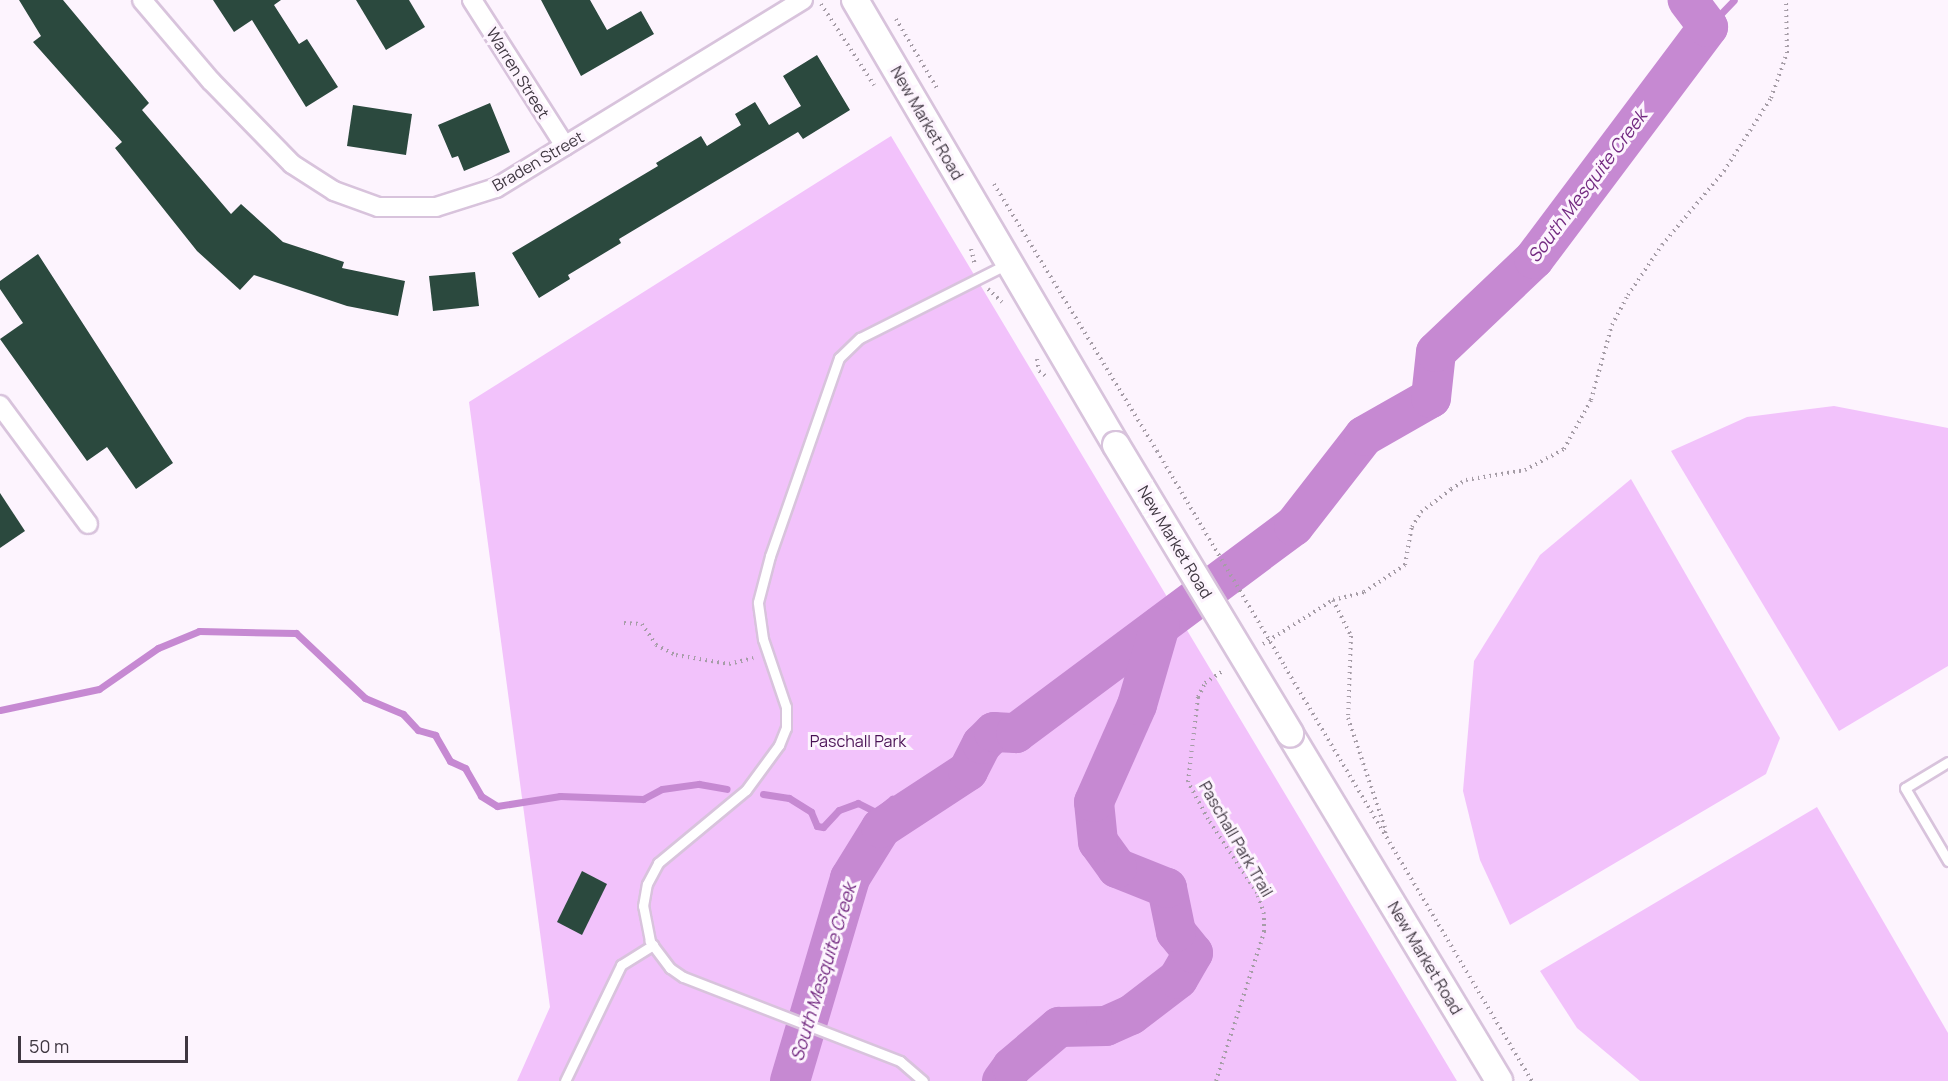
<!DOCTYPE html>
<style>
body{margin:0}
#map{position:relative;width:1948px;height:1081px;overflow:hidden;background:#fdf4fe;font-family:Manrope,sans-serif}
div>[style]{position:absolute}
.green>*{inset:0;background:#f2c2fb}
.stream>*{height:7px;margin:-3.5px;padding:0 3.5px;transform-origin:3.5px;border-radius:3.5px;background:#c689d2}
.river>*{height:40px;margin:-20px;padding:0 20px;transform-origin:20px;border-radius:20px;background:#c689d2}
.building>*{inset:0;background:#2b493e}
.path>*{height:4px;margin-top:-2px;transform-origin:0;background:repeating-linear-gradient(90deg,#a69da7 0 1.5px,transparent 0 6px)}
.roads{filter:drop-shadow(2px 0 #d8c3dc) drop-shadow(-2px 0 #d8c3dc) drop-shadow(0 2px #d8c3dc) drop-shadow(0 -2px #d8c3dc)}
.lane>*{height:9px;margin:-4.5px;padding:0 4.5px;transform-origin:4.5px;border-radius:4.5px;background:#fff}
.street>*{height:18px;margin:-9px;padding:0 9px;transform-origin:9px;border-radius:9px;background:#fff}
.secondary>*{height:26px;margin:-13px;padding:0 13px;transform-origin:13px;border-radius:13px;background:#fff}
.path-bridge>*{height:4px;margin-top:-2px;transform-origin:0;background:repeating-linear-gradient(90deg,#a69da7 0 1.5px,transparent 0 6px)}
.bridges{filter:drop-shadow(2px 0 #d8c3dc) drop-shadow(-2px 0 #d8c3dc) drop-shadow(0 2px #d8c3dc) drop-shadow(0 -2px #d8c3dc)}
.secondary-bridge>*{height:26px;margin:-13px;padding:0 13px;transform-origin:13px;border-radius:13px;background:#fff}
span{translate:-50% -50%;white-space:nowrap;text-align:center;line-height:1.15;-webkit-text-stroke:6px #fdf4fe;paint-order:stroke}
.street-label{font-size:16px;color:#3f3741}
.park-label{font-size:16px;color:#491154}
.water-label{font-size:18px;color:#732a81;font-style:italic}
.scale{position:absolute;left:18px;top:1036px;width:170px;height:27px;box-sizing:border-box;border:3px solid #3f3741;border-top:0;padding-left:8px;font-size:18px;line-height:21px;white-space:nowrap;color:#3f3741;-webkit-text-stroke:4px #fdf4fe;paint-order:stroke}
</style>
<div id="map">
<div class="green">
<i style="clip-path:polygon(891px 136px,1457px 1081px,517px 1081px,550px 1007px,469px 402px)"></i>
<i style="clip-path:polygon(1834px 406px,1948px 428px,1948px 666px,1839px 731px,1671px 451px,1747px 417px)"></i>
<i style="clip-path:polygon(1631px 479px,1780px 738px,1766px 774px,1510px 925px,1480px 860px,1463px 791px,1474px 661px,1540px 555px)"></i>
<i style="clip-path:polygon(1817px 807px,1948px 1033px,1948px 1081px,1640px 1081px,1577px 1028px,1540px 971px)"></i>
</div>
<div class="stream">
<i style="left:1708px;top:27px;width:37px;rotate:-46deg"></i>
<i style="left:0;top:710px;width:101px;rotate:-12deg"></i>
<i style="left:99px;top:689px;width:72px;rotate:-34.8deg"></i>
<i style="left:158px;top:648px;width:44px;rotate:-22.5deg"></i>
<i style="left:199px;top:631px;width:97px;rotate:1.2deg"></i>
<i style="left:296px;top:633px;width:95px;rotate:43.3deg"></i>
<i style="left:365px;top:698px;width:41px;rotate:22.8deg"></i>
<i style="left:403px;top:714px;width:22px;rotate:47deg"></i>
<i style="left:418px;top:730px;width:18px;rotate:16deg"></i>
<i style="left:435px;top:735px;width:30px;rotate:60deg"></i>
<i style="left:450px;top:761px;width:17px;rotate:25deg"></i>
<i style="left:465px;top:768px;width:32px;rotate:60deg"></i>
<i style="left:481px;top:796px;width:19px;rotate:32deg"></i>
<i style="left:497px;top:806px;width:64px;rotate:-9deg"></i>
<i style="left:560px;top:796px;width:83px;rotate:2.1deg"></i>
<i style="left:643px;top:799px;width:21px;rotate:-28deg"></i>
<i style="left:662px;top:789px;width:37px;rotate:-8deg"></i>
<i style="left:699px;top:784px;width:28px;rotate:10deg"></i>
<i style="left:763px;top:794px;width:26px;rotate:9deg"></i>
<i style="left:789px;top:798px;width:26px;rotate:32deg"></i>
<i style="left:811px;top:812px;width:15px;rotate:67deg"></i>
<i style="left:817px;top:826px;width:6px;rotate:9deg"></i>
<i style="left:823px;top:827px;width:23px;rotate:-47deg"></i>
<i style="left:839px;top:810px;width:20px;rotate:-20deg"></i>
<i style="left:858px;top:803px;width:20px;rotate:27deg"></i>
<i style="left:876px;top:812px;width:21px;rotate:-39deg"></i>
<i style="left:892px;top:799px;width:25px;rotate:14deg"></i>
</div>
<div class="river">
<i style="left:790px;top:1081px;width:212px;rotate:-73.5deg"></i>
<i style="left:850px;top:878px;width:59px;rotate:-58.2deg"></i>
<i style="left:881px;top:828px;width:104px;rotate:-33.2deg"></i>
<i style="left:968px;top:771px;width:30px;rotate:-63deg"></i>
<i style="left:982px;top:744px;width:17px;rotate:-45deg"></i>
<i style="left:994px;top:732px;width:22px;rotate:3deg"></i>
<i style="left:1016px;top:733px;width:347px;rotate:-36.7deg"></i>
<i style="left:1294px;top:526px;width:114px;rotate:-52.1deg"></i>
<i style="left:1364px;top:436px;width:77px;rotate:-29.6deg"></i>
<i style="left:1431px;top:398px;width:46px;rotate:-83.8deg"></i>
<i style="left:1436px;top:352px;width:135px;rotate:-43.5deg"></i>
<i style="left:1534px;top:259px;width:290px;rotate:-53.1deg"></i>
<i style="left:1708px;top:27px;width:34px;rotate:-127deg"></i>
<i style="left:1002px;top:1081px;width:17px;rotate:-54deg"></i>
<i style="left:1012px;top:1067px;width:62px;rotate:-40.4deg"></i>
<i style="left:1059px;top:1027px;width:47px;rotate:-1.2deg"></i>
<i style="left:1106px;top:1026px;width:27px;rotate:-24deg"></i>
<i style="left:1131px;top:1015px;width:59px;rotate:-37.5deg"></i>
<i style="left:1178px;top:979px;width:30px;rotate:-60deg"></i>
<i style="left:1193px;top:953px;width:27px;rotate:-129deg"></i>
<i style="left:1176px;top:932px;width:45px;rotate:-101.6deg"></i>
<i style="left:1167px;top:888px;width:54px;rotate:-158.2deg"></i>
<i style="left:1117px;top:868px;width:32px;rotate:-126deg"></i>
<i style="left:1098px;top:842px;width:40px;rotate:-95.7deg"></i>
<i style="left:1094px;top:802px;width:106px;rotate:-66.1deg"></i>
<i style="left:1137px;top:705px;width:82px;rotate:-73.8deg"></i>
</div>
<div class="building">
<i style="clip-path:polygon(19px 0,63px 0,149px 103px,142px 110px,231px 214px,241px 204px,283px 242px,344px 262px,342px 268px,405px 281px,398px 316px,347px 306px,254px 275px,240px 290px,197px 251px,115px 148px,122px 142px,33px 42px,41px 36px)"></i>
<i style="clip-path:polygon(213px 0,281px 0,274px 5px,299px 44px,307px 39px,338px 87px,306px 107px,252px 20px,234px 32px)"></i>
<i style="clip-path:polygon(356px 0,409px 0,425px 27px,386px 50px)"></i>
<i style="clip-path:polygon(541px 0,590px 0,607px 30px,641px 11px,654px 34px,581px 76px)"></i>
<i style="clip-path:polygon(817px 55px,850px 110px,803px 139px,798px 132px,619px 239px,621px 243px,568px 275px,570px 279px,539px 298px,512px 253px,658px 166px,656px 163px,701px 136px,707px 146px,741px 125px,735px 114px,755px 102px,769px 125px,801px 106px,783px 76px)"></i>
<i style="clip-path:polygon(490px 103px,510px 152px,464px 171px,458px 156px,452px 158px,438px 125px)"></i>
<i style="clip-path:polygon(353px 105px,412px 114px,406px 155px,347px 146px)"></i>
<i style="clip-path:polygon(38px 254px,173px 463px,136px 489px,107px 447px,87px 461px,0 339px,23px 323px,0 289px,0 281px)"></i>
<i style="clip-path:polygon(475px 272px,479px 306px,433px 311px,429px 276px)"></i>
<i style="clip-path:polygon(0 493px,25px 531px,0 548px)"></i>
<i style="clip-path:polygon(582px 871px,607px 884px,582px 935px,557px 922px)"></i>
</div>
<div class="path">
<i style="left:821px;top:4px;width:97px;rotate:56.8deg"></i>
<i style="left:896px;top:19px;width:82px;rotate:59.4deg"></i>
<i style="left:994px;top:184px;width:313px;rotate:58.6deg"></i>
<i style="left:971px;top:249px;width:16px;rotate:76deg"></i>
<i style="left:988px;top:289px;width:19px;rotate:43deg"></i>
<i style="left:1037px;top:359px;width:12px;rotate:81deg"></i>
<i style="left:1039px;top:371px;width:10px;rotate:37deg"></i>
<i style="left:1333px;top:600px;width:40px;rotate:63.4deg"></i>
<i style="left:1351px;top:636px;width:82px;rotate:92.1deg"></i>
<i style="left:1348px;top:718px;width:119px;rotate:71.4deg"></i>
<i style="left:1386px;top:831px;width:6px;rotate:129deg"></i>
<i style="left:624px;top:623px;width:18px;rotate:3deg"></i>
<i style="left:642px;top:624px;width:25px;rotate:56deg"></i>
<i style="left:656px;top:645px;width:22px;rotate:27deg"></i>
<i style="left:676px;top:655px;width:54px;rotate:9.6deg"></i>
<i style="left:729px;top:664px;width:25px;rotate:-14deg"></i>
<i style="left:1263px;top:644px;width:83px;rotate:-32.2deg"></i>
<i style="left:1333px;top:600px;width:32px;rotate:-14deg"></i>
<i style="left:1364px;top:592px;width:49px;rotate:-33.4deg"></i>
<i style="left:1405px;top:565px;width:39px;rotate:-80deg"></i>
<i style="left:1412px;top:527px;width:17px;rotate:-59deg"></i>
<i style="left:1421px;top:512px;width:38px;rotate:-37deg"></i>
<i style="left:1451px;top:489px;width:17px;rotate:-31deg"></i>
<i style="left:1466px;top:480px;width:60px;rotate:-9.6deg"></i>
<i style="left:1525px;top:470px;width:44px;rotate:-28.3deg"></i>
<i style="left:1564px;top:449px;width:56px;rotate:-61.1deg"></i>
<i style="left:1591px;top:400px;width:78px;rotate:-74.4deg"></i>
<i style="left:1612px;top:325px;width:34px;rotate:-62deg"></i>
<i style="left:1628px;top:295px;width:60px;rotate:-55.8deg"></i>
<i style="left:1662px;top:245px;width:97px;rotate:-50deg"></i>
<i style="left:1724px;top:171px;width:87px;rotate:-57.2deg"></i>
<i style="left:1771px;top:98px;width:48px;rotate:-70.4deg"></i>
<i style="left:1787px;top:53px;width:53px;rotate:-91.1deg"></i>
<i style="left:1285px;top:667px;width:482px;rotate:59.2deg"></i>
<i style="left:1216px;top:1081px;width:157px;rotate:-72.1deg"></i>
<i style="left:1264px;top:932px;width:18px;rotate:-90deg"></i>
<i style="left:1264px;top:914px;width:22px;rotate:-108deg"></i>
<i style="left:1257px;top:893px;width:89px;rotate:-123.5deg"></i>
<i style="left:1208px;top:819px;width:42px;rotate:-118.4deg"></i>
<i style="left:1188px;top:782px;width:86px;rotate:-83.3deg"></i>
<i style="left:1198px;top:697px;width:16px;rotate:-63deg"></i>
<i style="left:1205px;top:683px;width:23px;rotate:-34deg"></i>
</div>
<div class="roads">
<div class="lane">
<i style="left:1948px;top:762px;width:50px;rotate:148.8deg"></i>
<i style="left:1905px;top:788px;width:85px;rotate:59.5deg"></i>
<i style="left:565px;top:1081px;width:129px;rotate:-64.2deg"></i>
<i style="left:621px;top:965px;width:38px;rotate:-32deg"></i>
<i style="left:923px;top:1081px;width:30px;rotate:-139deg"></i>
<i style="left:900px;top:1061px;width:233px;rotate:-158.8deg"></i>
<i style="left:683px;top:977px;width:16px;rotate:-145deg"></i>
<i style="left:670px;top:968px;width:34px;rotate:-127deg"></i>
<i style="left:650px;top:941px;width:36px;rotate:-101deg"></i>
<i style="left:643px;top:906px;width:22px;rotate:-80deg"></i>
<i style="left:647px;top:884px;width:24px;rotate:-62deg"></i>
<i style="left:658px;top:863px;width:114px;rotate:-39.7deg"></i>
<i style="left:746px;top:790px;width:56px;rotate:-53.7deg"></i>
<i style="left:779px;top:745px;width:18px;rotate:-68deg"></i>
<i style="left:786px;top:728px;width:21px;rotate:-90deg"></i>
<i style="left:786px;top:707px;width:72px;rotate:-108.7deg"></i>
<i style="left:763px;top:639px;width:37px;rotate:-98deg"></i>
<i style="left:758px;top:602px;width:48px;rotate:-75.4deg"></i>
<i style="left:770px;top:556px;width:210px;rotate:-70.8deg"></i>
<i style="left:839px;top:358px;width:29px;rotate:-44deg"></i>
<i style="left:860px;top:338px;width:165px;rotate:-26.7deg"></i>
</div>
<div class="street">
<i style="left:142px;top:0;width:106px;rotate:49.6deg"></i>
<i style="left:211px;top:81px;width:116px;rotate:45.7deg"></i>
<i style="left:292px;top:164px;width:50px;rotate:32.7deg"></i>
<i style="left:334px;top:191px;width:47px;rotate:20deg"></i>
<i style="left:378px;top:207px;width:58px"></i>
<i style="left:436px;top:207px;width:63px;rotate:-17.6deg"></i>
<i style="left:496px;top:188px;width:360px;rotate:-31.5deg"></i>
<i style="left:472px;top:0;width:173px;rotate:57.5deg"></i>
<i style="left:0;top:405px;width:148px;rotate:53.5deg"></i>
</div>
<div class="secondary">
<i style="left:855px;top:0;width:516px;rotate:59.61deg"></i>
<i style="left:1290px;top:734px;width:405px;rotate:58.9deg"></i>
</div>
</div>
<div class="path-bridge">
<i style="left:1157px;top:451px;width:251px;rotate:59.3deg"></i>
</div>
<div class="bridges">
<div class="secondary-bridge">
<i style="left:1116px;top:445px;width:337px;rotate:58.9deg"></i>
</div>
</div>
<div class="street-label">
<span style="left:518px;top:73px;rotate:58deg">Warren Street</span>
<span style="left:927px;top:123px;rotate:60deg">New Market Road</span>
<span style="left:538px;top:161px;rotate:-30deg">Braden Street</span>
<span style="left:1175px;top:542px;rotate:59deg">New Market Road</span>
<span style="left:1236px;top:839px;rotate:60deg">Paschall Park Trail</span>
<span style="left:1425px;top:958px;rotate:59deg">New Market Road</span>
</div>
<div class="park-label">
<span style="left:858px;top:741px">Paschall Park</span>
</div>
<div class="water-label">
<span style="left:1587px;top:186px;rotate:-53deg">South Mesquite Creek</span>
<span style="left:823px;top:972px;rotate:-73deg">South Mesquite Creek</span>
</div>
<div class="scale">50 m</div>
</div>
